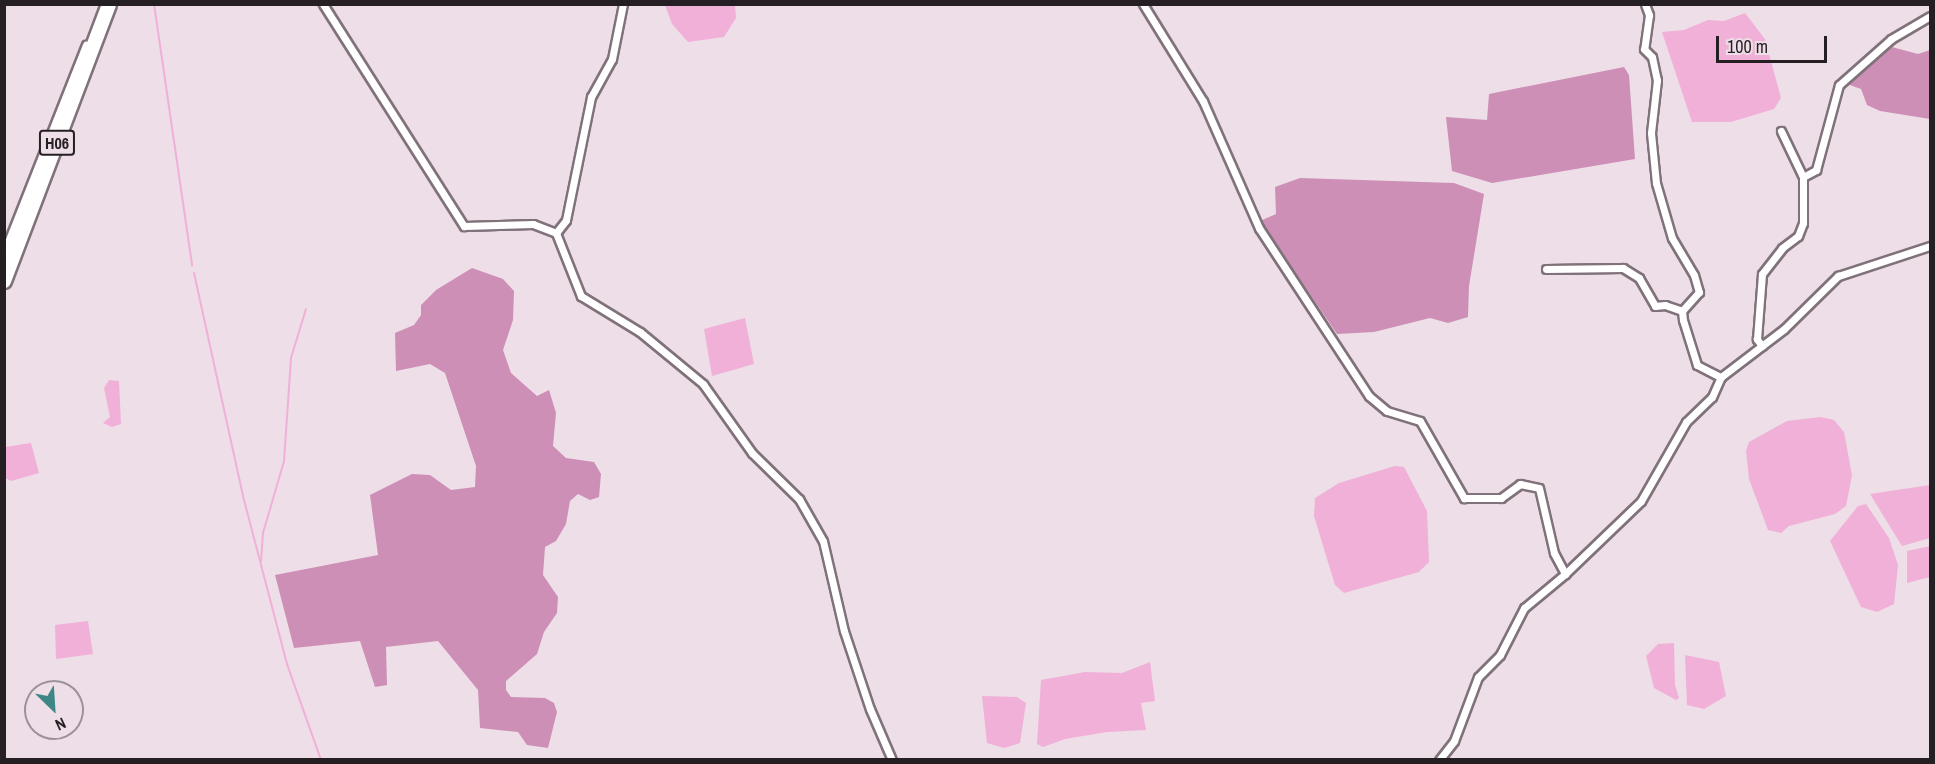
<!DOCTYPE html>
<style>
body{margin:0}
#map{position:relative;width:1935px;height:764px;overflow:hidden;background:#eedee7;font-family:"Archivo Narrow",sans-serif}
div>[style]{position:absolute}
.forest>*{inset:0;background:#cd8fb6}
.water>*{inset:0;background:#f0b0d7}
.stream>*{height:2px;margin:-1px;padding:0 1px;transform-origin:1px;border-radius:1px;background:#f0b0d7}
.roads{filter:drop-shadow(2px 0 #80727a) drop-shadow(-2px 0 #80727a) drop-shadow(0 2px #80727a) drop-shadow(0 -2px #80727a)}
.street>*{height:7px;margin:-3.5px;padding:0 3.5px;transform-origin:3.5px;border-radius:3.5px;background:#fff}
.highway>*{height:14px;margin:-7px;padding:0 7px;transform-origin:7px;border-radius:7px;background:#fff}
span{translate:-50% -50%;white-space:nowrap;text-align:center;line-height:1.15;-webkit-text-stroke:6px #eedee7;paint-order:stroke}
.shield-label span{padding:2px 4px;background:#eedee7;border:2px solid;border-radius:4px;-webkit-text-stroke-width:0}
.shield-label{font-size:16px;color:#251f23;font-weight:700}
.frame{position:absolute;inset:0;border:6px solid #251f23;pointer-events:none}
.north{position:absolute;left:24px;top:680px;width:60px;height:60px;box-sizing:border-box;background:#eedee7;border:2px solid #9e9299;border-radius:50%;rotate:155deg;font-size:16px;font-weight:700;line-height:24px;text-align:center;color:#251f23}
.north::after{content:'';display:block;margin:auto;width:21px;height:27px;background:#3f8784;clip-path:polygon(50% 0,100% 100%,50% 72%,0 100%)}
.scale{position:absolute;left:1716px;top:36px;width:111px;height:27px;box-sizing:border-box;border:3px solid #251f23;border-top:0;padding-left:8px;font-size:18px;line-height:21px;white-space:nowrap;color:#251f23;-webkit-text-stroke:4px #eedee7;paint-order:stroke}
</style>
<div id="map">
<div class="forest">
<i style="clip-path:polygon(1892px 47px,1918px 54px,1930px 50px,1930px 119px,1880px 111px,1867px 105px,1861px 89px,1847px 84px)"></i>
<i style="clip-path:polygon(1624px 67px,1629px 75px,1635px 159px,1492px 183px,1452px 171px,1446px 117px,1487px 120px,1489px 94px)"></i>
<i style="clip-path:polygon(1300px 178px,1454px 183px,1484px 194px,1469px 286px,1468px 317px,1448px 323px,1430px 318px,1374px 332px,1337px 334px,1260px 221px,1276px 214px,1275px 187px)"></i>
<i style="clip-path:polygon(472px 268px,503px 279px,514px 291px,513px 320px,503px 350px,511px 373px,537px 396px,549px 390px,556px 413px,553px 446px,566px 458px,594px 462px,601px 474px,599px 497px,590px 500px,578px 494px,570px 501px,566px 524px,556px 541px,545px 547px,543px 575px,558px 597px,557px 613px,544px 632px,537px 654px,506px 681px,506px 690px,511px 697px,545px 698px,554px 703px,557px 712px,548px 748px,527px 745px,518px 732px,480px 728px,478px 690px,438px 641px,386px 647px,387px 685px,375px 687px,360px 641px,294px 648px,275px 575px,378px 555px,370px 495px,412px 474px,430px 475px,451px 490px,475px 487px,476px 466px,445px 373px,430px 364px,396px 371px,395px 333px,414px 325px,421px 315px,421px 305px,436px 290px)"></i>
</div>
<div class="water">
<i style="clip-path:polygon(665px 5px,735px 5px,736px 18px,724px 37px,688px 42px,672px 24px)"></i>
<i style="clip-path:polygon(1745px 13px,1765px 39px,1781px 98px,1774px 109px,1731px 122px,1692px 122px,1662px 32px,1684px 30px,1708px 20px,1724px 21px)"></i>
<i style="clip-path:polygon(745px 318px,754px 364px,712px 376px,704px 329px)"></i>
<i style="clip-path:polygon(109px 380px,119px 381px,121px 424px,112px 427px,103px 423px,110px 417px,104px 388px)"></i>
<i style="clip-path:polygon(1820px 417px,1834px 420px,1844px 432px,1852px 475px,1846px 506px,1835px 514px,1789px 526px,1781px 533px,1768px 530px,1749px 479px,1746px 451px,1749px 442px,1787px 421px)"></i>
<i style="clip-path:polygon(31px 443px,39px 473px,11px 481px,5px 478px,5px 447px)"></i>
<i style="clip-path:polygon(1395px 466px,1404px 467px,1427px 511px,1429px 562px,1419px 572px,1344px 593px,1335px 585px,1314px 516px,1315px 498px,1339px 483px)"></i>
<i style="clip-path:polygon(1930px 485px,1930px 538px,1902px 546px,1870px 494px)"></i>
<i style="clip-path:polygon(1866px 504px,1889px 538px,1898px 565px,1894px 604px,1877px 612px,1861px 607px,1830px 541px,1858px 506px)"></i>
<i style="clip-path:polygon(1930px 546px,1930px 577px,1907px 583px,1907px 551px)"></i>
<i style="clip-path:polygon(88px 621px,93px 654px,56px 659px,55px 625px)"></i>
<i style="clip-path:polygon(1674px 643px,1675px 685px,1679px 698px,1676px 700px,1654px 688px,1646px 656px,1658px 644px)"></i>
<i style="clip-path:polygon(1685px 655px,1719px 662px,1726px 696px,1704px 709px,1687px 705px)"></i>
<i style="clip-path:polygon(1150px 662px,1155px 701px,1141px 703px,1146px 730px,1107px 732px,1065px 739px,1043px 747px,1037px 744px,1041px 680px,1085px 672px,1122px 673px)"></i>
<i style="clip-path:polygon(982px 696px,1017px 697px,1026px 703px,1020px 743px,1004px 748px,987px 743px)"></i>
</div>
<div class="stream">
<i style="left:154px;top:4px;width:264px;rotate:81.7deg"></i>
<i style="left:194px;top:273px;width:232px;rotate:77.6deg"></i>
<i style="left:244px;top:500px;width:170px;rotate:75.3deg"></i>
<i style="left:287px;top:664px;width:102px;rotate:70.5deg"></i>
<i style="left:261px;top:561px;width:28px;rotate:-86deg"></i>
<i style="left:263px;top:533px;width:75px;rotate:-73.7deg"></i>
<i style="left:284px;top:461px;width:103px;rotate:-86.1deg"></i>
<i style="left:291px;top:358px;width:51px;rotate:-73deg"></i>
</div>
<div class="roads">
<div class="street">
<i style="left:323px;top:4px;width:263px;rotate:57.6deg"></i>
<i style="left:464px;top:226px;width:69px;rotate:-1.7deg"></i>
<i style="left:533px;top:224px;width:25px;rotate:21deg"></i>
<i style="left:556px;top:233px;width:68px;rotate:68.4deg"></i>
<i style="left:581px;top:296px;width:69px;rotate:31.4deg"></i>
<i style="left:640px;top:332px;width:82px;rotate:39.5deg"></i>
<i style="left:703px;top:384px;width:85px;rotate:54.6deg"></i>
<i style="left:752px;top:453px;width:66px;rotate:44.4deg"></i>
<i style="left:799px;top:499px;width:48px;rotate:60.3deg"></i>
<i style="left:823px;top:541px;width:92px;rotate:76.9deg"></i>
<i style="left:844px;top:631px;width:82px;rotate:71.6deg"></i>
<i style="left:870px;top:709px;width:56px;rotate:66.7deg"></i>
<i style="left:1143px;top:4px;width:114px;rotate:58.3deg"></i>
<i style="left:1203px;top:101px;width:139px;rotate:66.2deg"></i>
<i style="left:1259px;top:228px;width:201px;rotate:56.8deg"></i>
<i style="left:1369px;top:396px;width:23px;rotate:40deg"></i>
<i style="left:1387px;top:411px;width:34px;rotate:17deg"></i>
<i style="left:1420px;top:421px;width:89px;rotate:60.3deg"></i>
<i style="left:1464px;top:498px;width:37px"></i>
<i style="left:1501px;top:498px;width:24px;rotate:-36deg"></i>
<i style="left:1520px;top:484px;width:19px;rotate:12deg"></i>
<i style="left:1539px;top:488px;width:67px;rotate:77deg"></i>
<i style="left:1554px;top:553px;width:24px;rotate:62deg"></i>
<i style="left:1565px;top:574px;width:53px;rotate:140.3deg"></i>
<i style="left:1524px;top:608px;width:53px;rotate:117.1deg"></i>
<i style="left:1500px;top:655px;width:31px;rotate:135deg"></i>
<i style="left:1478px;top:677px;width:68px;rotate:110.6deg"></i>
<i style="left:1454px;top:741px;width:24px;rotate:128deg"></i>
<i style="left:1645px;top:4px;width:12px;rotate:70deg"></i>
<i style="left:1649px;top:15px;width:34px;rotate:98deg"></i>
<i style="left:1644px;top:49px;width:11px;rotate:45deg"></i>
<i style="left:1652px;top:57px;width:24px;rotate:78deg"></i>
<i style="left:1657px;top:80px;width:53px;rotate:96.5deg"></i>
<i style="left:1651px;top:133px;width:50px;rotate:84.3deg"></i>
<i style="left:1656px;top:183px;width:57px;rotate:73.8deg"></i>
<i style="left:1672px;top:238px;width:43px;rotate:59.3deg"></i>
<i style="left:1694px;top:275px;width:18px;rotate:74deg"></i>
<i style="left:1699px;top:292px;width:25px;rotate:132deg"></i>
<i style="left:1682px;top:311px;width:9px;rotate:84deg"></i>
<i style="left:1683px;top:320px;width:47px;rotate:72.7deg"></i>
<i style="left:1697px;top:365px;width:27px;rotate:27deg"></i>
<i style="left:1803px;top:177px;width:15px;rotate:-28deg"></i>
<i style="left:1816px;top:170px;width:88px;rotate:-74.9deg"></i>
<i style="left:1839px;top:85px;width:69px;rotate:-41.5deg"></i>
<i style="left:1891px;top:39px;width:45px;rotate:-30.5deg"></i>
<i style="left:556px;top:233px;width:16px;rotate:-52deg"></i>
<i style="left:566px;top:220px;width:126px;rotate:-78.5deg"></i>
<i style="left:591px;top:97px;width:43px;rotate:-61.1deg"></i>
<i style="left:612px;top:59px;width:56px;rotate:-78.7deg"></i>
<i style="left:4px;top:252px;width:223px;rotate:-68.4deg"></i>
<i style="left:1546px;top:269px;width:77px;rotate:-0.7deg"></i>
<i style="left:1623px;top:268px;width:19px;rotate:32deg"></i>
<i style="left:1639px;top:278px;width:32px;rotate:60deg"></i>
<i style="left:1655px;top:306px;width:10px;rotate:-6deg"></i>
<i style="left:1665px;top:305px;width:18px;rotate:19deg"></i>
<i style="left:1762px;top:346px;width:9px;rotate:-126deg"></i>
<i style="left:1757px;top:339px;width:65px;rotate:-85.6deg"></i>
<i style="left:1762px;top:274px;width:33px;rotate:-52deg"></i>
<i style="left:1782px;top:248px;width:20px;rotate:-37deg"></i>
<i style="left:1798px;top:236px;width:14px;rotate:-69deg"></i>
<i style="left:1803px;top:223px;width:46px;rotate:-90deg"></i>
<i style="left:1803px;top:177px;width:51px;rotate:-115.6deg"></i>
<i style="left:1565px;top:574px;width:105px;rotate:-43.8deg"></i>
<i style="left:1641px;top:501px;width:91px;rotate:-60.3deg"></i>
<i style="left:1686px;top:422px;width:36px;rotate:-44deg"></i>
<i style="left:1712px;top:397px;width:22px;rotate:-66deg"></i>
<i style="left:1721px;top:377px;width:79px;rotate:-37.3deg"></i>
<i style="left:1784px;top:329px;width:76px;rotate:-44.5deg"></i>
<i style="left:1838px;top:276px;width:97px;rotate:-18.1deg"></i>
</div>
<div class="highway">
<i style="left:4px;top:281px;width:296px;rotate:-69.2deg"></i>
</div>
</div>
<div class="shield-label">
<span style="left:57px;top:143px">H06</span>
</div>
<div class="frame"></div>
<div class="north">N</div>
<div class="scale">100 m</div>
</div>
